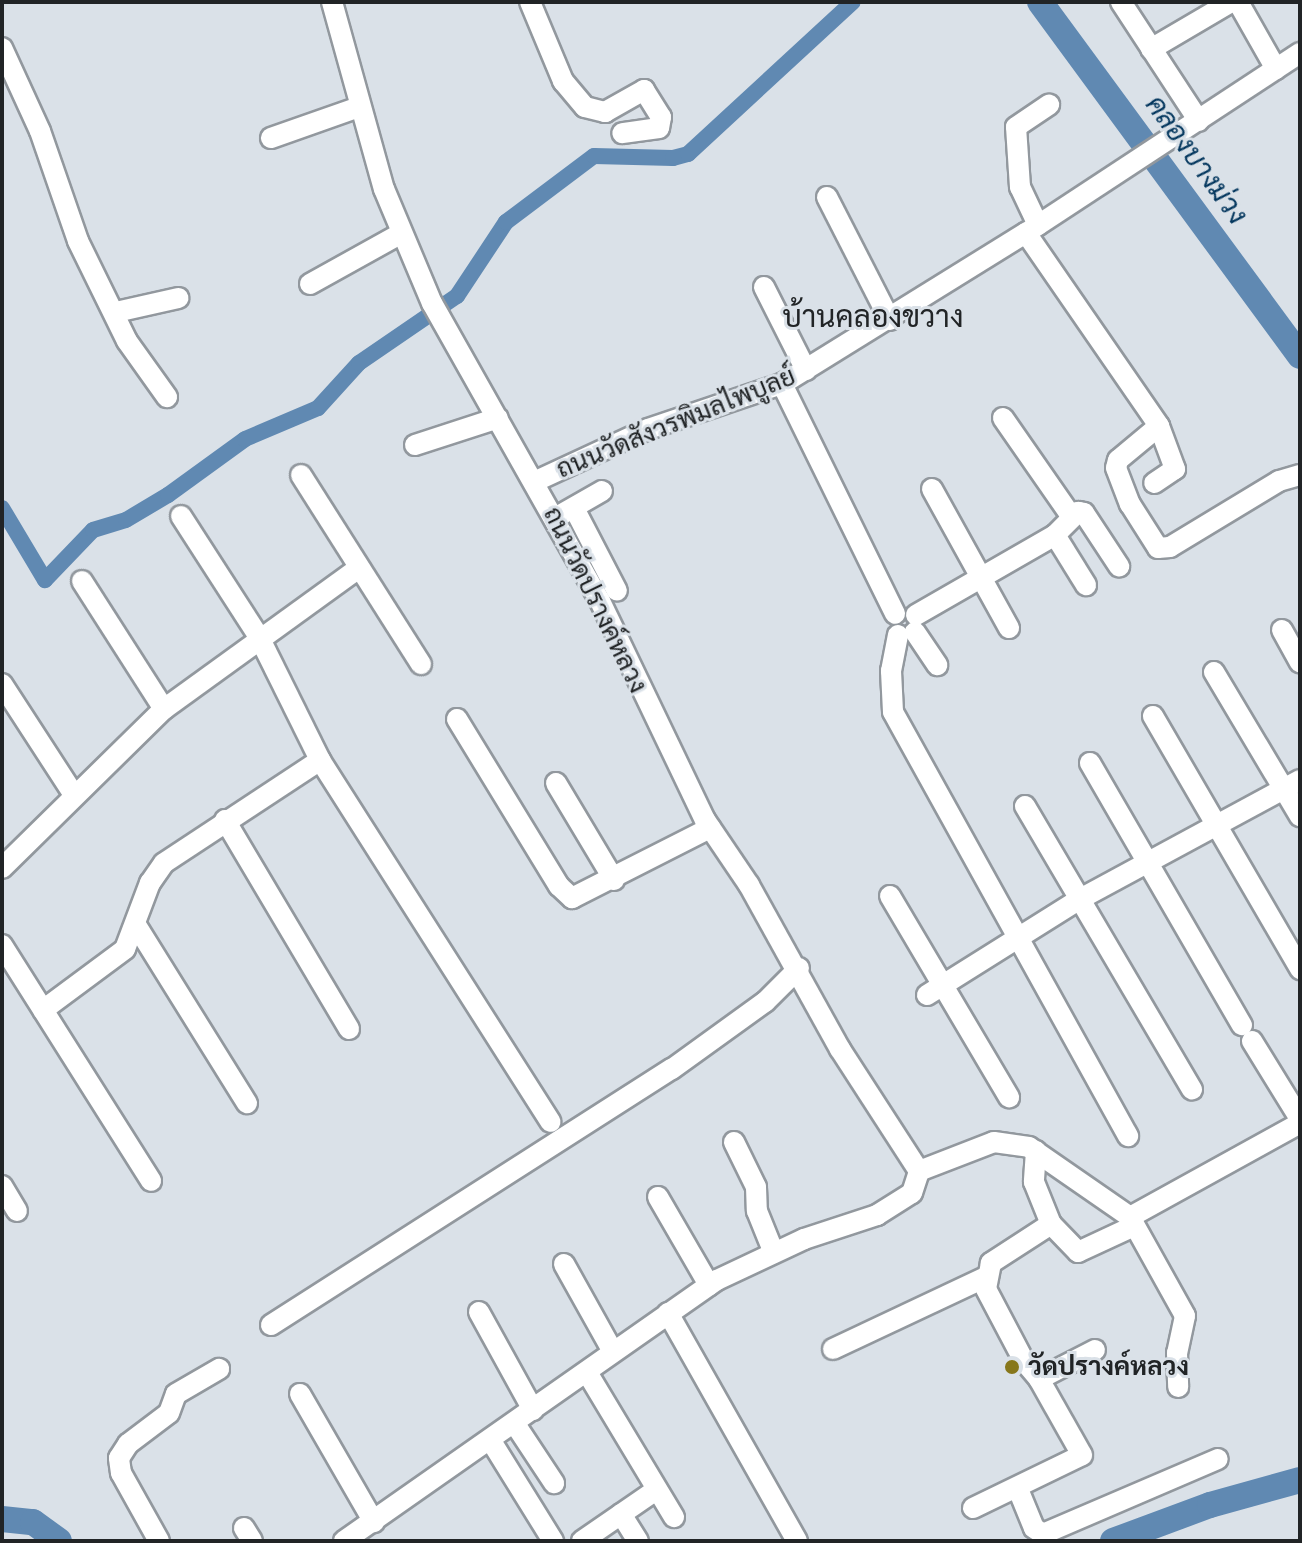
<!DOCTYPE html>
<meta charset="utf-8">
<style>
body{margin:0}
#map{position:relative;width:1302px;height:1543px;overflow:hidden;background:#dae1e8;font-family:Poppins,Sarabun,sans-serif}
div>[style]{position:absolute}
.canal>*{height:16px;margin:-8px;padding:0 8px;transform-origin:8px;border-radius:8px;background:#6089b2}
.river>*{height:26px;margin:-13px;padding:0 13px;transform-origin:13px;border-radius:13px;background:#6089b2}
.roads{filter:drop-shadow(2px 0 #92989e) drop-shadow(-2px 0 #92989e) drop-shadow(0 2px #92989e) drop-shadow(0 -2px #92989e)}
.minor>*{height:20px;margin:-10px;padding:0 10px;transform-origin:10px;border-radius:10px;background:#fff}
.dots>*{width:22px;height:22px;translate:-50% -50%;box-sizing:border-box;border:4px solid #dae1e8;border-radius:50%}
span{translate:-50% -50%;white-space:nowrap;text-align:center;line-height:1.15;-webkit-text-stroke:6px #dae1e8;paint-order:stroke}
.street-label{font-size:26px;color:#212426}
.poi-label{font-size:26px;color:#212426;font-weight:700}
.left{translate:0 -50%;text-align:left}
.water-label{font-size:28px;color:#04375e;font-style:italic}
.quarter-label{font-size:30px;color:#212426}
.frame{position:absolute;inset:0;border:4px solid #212426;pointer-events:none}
</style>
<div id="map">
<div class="canal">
<i style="left:2px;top:508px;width:84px;rotate:59.2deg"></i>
<i style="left:45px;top:580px;width:69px;rotate:-46.2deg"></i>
<i style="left:93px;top:530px;width:34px;rotate:-17deg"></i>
<i style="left:126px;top:520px;width:49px;rotate:-30.8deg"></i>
<i style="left:168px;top:495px;width:95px;rotate:-36deg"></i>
<i style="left:245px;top:439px;width:79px;rotate:-23deg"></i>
<i style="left:318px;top:408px;width:61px;rotate:-47.7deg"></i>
<i style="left:359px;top:363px;width:119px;rotate:-34.4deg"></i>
<i style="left:457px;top:296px;width:89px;rotate:-56.5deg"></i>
<i style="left:506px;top:222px;width:110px;rotate:-36.9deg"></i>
<i style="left:594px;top:156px;width:79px;rotate:1.5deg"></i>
<i style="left:673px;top:158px;width:16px;rotate:-15deg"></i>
<i style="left:688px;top:154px;width:224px;rotate:-42.7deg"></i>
</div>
<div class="river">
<i style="left:1040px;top:2px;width:439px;rotate:53.7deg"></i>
<i style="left:2px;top:1519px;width:31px;rotate:6deg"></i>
<i style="left:33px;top:1522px;width:32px;rotate:36deg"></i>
<i style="left:1113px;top:1541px;width:103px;rotate:-20.4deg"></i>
<i style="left:1210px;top:1505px;width:93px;rotate:-15.5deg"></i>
</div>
<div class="roads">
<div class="minor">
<i style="left:332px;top:2px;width:194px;rotate:74.5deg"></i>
<i style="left:384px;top:189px;width:124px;rotate:67.2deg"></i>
<i style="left:432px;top:303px;width:342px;rotate:60.6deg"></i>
<i style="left:600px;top:601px;width:243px;rotate:64.4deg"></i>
<i style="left:705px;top:820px;width:78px;rotate:55.9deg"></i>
<i style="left:749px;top:885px;width:188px;rotate:61deg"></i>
<i style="left:840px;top:1049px;width:145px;rotate:57.1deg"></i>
<i style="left:530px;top:2px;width:86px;rotate:67.3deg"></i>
<i style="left:563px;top:81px;width:34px;rotate:50deg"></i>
<i style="left:585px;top:107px;width:21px;rotate:14deg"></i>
<i style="left:605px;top:112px;width:45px;rotate:-29.4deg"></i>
<i style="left:644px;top:90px;width:32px;rotate:58deg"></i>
<i style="left:661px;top:117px;width:11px;rotate:100deg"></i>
<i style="left:659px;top:128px;width:37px;rotate:172deg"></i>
<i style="left:1121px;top:2px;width:142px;rotate:56.8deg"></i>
<i style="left:1238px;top:2px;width:77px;rotate:60.4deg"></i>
<i style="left:2px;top:48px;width:91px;rotate:65.4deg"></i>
<i style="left:40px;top:131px;width:116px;rotate:70.9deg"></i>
<i style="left:78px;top:241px;width:111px;rotate:63.9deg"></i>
<i style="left:127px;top:341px;width:69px;rotate:54.5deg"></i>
<i style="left:1151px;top:49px;width:93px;rotate:-30.4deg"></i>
<i style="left:271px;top:138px;width:93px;rotate:-19.4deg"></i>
<i style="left:827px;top:197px;width:138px;rotate:62.9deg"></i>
<i style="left:1038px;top:225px;width:42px;rotate:-115.3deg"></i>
<i style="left:1020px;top:187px;width:60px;rotate:-93.8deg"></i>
<i style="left:1016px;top:127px;width:40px;rotate:-34deg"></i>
<i style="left:1026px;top:233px;width:234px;rotate:55.4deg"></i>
<i style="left:1159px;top:426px;width:46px;rotate:69.6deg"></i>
<i style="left:1175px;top:469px;width:25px;rotate:146deg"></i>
<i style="left:310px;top:284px;width:103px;rotate:-29.1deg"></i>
<i style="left:764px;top:287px;width:93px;rotate:63.2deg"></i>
<i style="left:116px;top:312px;width:64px;rotate:-12.7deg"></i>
<i style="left:782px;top:384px;width:256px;rotate:63.8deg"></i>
<i style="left:1003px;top:418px;width:119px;rotate:55.2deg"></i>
<i style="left:1159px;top:426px;width:53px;rotate:140.3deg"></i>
<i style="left:1118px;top:460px;width:8px;rotate:104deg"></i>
<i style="left:1116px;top:468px;width:39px;rotate:69deg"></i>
<i style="left:1130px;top:504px;width:52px;rotate:57.5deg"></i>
<i style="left:1158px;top:548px;width:12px;rotate:-5deg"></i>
<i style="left:1170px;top:547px;width:127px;rotate:-31.2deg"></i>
<i style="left:1279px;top:481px;width:22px;rotate:-16deg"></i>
<i style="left:415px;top:445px;width:87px;rotate:-18deg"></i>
<i style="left:301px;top:475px;width:224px;rotate:57.6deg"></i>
<i style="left:536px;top:481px;width:123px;rotate:-24.9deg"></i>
<i style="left:648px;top:429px;width:141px;rotate:-18.6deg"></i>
<i style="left:782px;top:384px;width:287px;rotate:-31.8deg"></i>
<i style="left:1026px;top:233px;width:328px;rotate:-33.3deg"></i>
<i style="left:932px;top:489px;width:159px;rotate:61deg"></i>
<i style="left:574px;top:508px;width:93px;rotate:62.6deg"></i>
<i style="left:562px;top:514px;width:46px;rotate:-29.9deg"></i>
<i style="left:181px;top:516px;width:144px;rotate:57.2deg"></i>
<i style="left:259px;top:637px;width:137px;rotate:63.6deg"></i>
<i style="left:320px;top:760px;width:429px;rotate:57.5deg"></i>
<i style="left:1055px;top:535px;width:59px;rotate:58.2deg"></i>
<i style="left:82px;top:581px;width:152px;rotate:57.4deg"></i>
<i style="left:916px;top:615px;width:160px;rotate:-29.9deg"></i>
<i style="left:1055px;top:535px;width:33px;rotate:-45deg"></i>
<i style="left:1078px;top:512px;width:6px;rotate:9deg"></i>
<i style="left:1084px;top:513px;width:64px;rotate:56.6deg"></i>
<i style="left:1282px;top:630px;width:37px;rotate:61deg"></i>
<i style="left:915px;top:632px;width:40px;rotate:56deg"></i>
<i style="left:898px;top:635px;width:37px;rotate:101deg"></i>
<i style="left:891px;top:671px;width:41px;rotate:87.2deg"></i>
<i style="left:893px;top:712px;width:485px;rotate:61deg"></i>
<i style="left:1214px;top:672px;width:168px;rotate:59.2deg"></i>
<i style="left:2px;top:684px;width:132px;rotate:57deg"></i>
<i style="left:1153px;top:716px;width:293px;rotate:59.8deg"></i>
<i style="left:457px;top:719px;width:196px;rotate:58.6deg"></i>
<i style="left:559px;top:886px;width:18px;rotate:43deg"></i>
<i style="left:572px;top:898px;width:155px;rotate:-26.9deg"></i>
<i style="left:1090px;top:763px;width:303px;rotate:59.9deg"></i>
<i style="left:556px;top:783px;width:113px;rotate:59.1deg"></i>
<i style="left:1025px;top:806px;width:329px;rotate:59.5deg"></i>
<i style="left:225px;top:820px;width:243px;rotate:59.3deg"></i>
<i style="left:2px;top:868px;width:227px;rotate:-44.5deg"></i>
<i style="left:164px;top:709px;width:241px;rotate:-35.9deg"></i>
<i style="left:890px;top:896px;width:234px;rotate:59.4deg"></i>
<i style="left:136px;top:925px;width:210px;rotate:58.1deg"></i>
<i style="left:2px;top:945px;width:279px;rotate:57.7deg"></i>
<i style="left:927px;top:995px;width:181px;rotate:-32.1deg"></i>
<i style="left:1080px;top:899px;width:250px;rotate:-28.4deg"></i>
<i style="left:43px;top:1010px;width:102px;rotate:-36.6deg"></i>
<i style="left:125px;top:949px;width:71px;rotate:-69.3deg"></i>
<i style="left:150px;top:883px;width:24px;rotate:-55deg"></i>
<i style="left:164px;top:863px;width:187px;rotate:-33.4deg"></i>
<i style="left:1252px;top:1041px;width:92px;rotate:58.4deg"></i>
<i style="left:734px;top:1142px;width:50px;rotate:63.9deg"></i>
<i style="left:756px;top:1187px;width:24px;rotate:88deg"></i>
<i style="left:757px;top:1211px;width:45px;rotate:68deg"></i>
<i style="left:1036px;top:1151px;width:31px;rotate:94deg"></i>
<i style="left:1034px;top:1182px;width:45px;rotate:68deg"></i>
<i style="left:1051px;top:1224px;width:72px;rotate:147deg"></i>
<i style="left:991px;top:1263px;width:26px;rotate:101deg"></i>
<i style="left:986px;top:1289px;width:81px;rotate:62.2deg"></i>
<i style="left:1024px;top:1361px;width:23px;rotate:50deg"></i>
<i style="left:1039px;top:1379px;width:63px;rotate:-27.4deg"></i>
<i style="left:919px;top:1171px;width:80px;rotate:-21.1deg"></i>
<i style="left:994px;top:1142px;width:35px;rotate:8deg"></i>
<i style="left:1029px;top:1147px;width:123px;rotate:34.7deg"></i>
<i style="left:1130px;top:1217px;width:194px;rotate:-28.9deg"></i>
<i style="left:2px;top:1186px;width:29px;rotate:59deg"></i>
<i style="left:658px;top:1197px;width:102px;rotate:59.9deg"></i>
<i style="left:1130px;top:1217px;width:113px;rotate:60.9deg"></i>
<i style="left:1185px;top:1316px;width:38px;rotate:102deg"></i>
<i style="left:1177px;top:1353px;width:34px;rotate:88deg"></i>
<i style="left:1051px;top:1224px;width:39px;rotate:46deg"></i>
<i style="left:1078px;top:1252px;width:62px;rotate:-24.9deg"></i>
<i style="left:564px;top:1264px;width:98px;rotate:60.8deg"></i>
<i style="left:479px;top:1312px;width:112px;rotate:61.1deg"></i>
<i style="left:668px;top:1313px;width:262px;rotate:60.5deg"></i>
<i style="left:271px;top:1325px;width:476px;rotate:-32.6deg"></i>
<i style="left:672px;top:1069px;width:115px;rotate:-35.8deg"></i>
<i style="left:765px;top:1002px;width:48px;rotate:-45deg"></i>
<i style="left:833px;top:1349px;width:167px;rotate:-25.2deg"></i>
<i style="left:588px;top:1374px;width:167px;rotate:59deg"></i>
<i style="left:300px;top:1394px;width:148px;rotate:60deg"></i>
<i style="left:515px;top:1424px;width:71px;rotate:56.5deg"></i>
<i style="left:491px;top:1441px;width:118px;rotate:58.2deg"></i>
<i style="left:1018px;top:1489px;width:42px;rotate:67.7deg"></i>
<i style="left:1034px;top:1528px;width:11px;rotate:34deg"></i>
<i style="left:1043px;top:1534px;width:190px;rotate:-23.2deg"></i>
<i style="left:973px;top:1508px;width:121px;rotate:-25.9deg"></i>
<i style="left:1082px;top:1455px;width:87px;rotate:-119.5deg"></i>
<i style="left:621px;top:1514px;width:32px;rotate:58deg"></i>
<i style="left:244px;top:1528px;width:15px;rotate:58deg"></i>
<i style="left:159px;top:1541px;width:78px;rotate:-119.2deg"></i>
<i style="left:121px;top:1473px;width:15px;rotate:-98deg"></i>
<i style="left:119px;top:1458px;width:17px;rotate:-57deg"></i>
<i style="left:128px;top:1444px;width:51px;rotate:-37.1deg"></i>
<i style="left:169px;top:1413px;width:20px;rotate:-70deg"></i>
<i style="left:176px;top:1394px;width:50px;rotate:-30.2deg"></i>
<i style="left:344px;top:1541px;width:455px;rotate:-35deg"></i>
<i style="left:717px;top:1280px;width:96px;rotate:-25.2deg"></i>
<i style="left:804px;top:1239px;width:77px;rotate:-18.2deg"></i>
<i style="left:877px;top:1215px;width:41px;rotate:-32.2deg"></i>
<i style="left:912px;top:1193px;width:23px;rotate:-72deg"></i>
<i style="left:582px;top:1541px;width:90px;rotate:-34.6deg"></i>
</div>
</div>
<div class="dots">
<i style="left:1012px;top:1367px;background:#87771b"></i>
</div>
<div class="street-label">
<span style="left:676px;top:423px;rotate:-22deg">ถนนวัดสังวรพิมลไพบูลย์</span>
<span style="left:595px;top:600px;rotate:64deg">ถนนวัดปรางค์หลวง</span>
</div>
<div class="poi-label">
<span class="left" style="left:1028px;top:1367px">วัดปรางค์หลวง</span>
</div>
<div class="water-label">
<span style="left:1196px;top:160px;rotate:54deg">คลองบางม่วง</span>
</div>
<div class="quarter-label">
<span style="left:873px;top:317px">บ้านคลองขวาง</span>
</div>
<div class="frame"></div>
</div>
